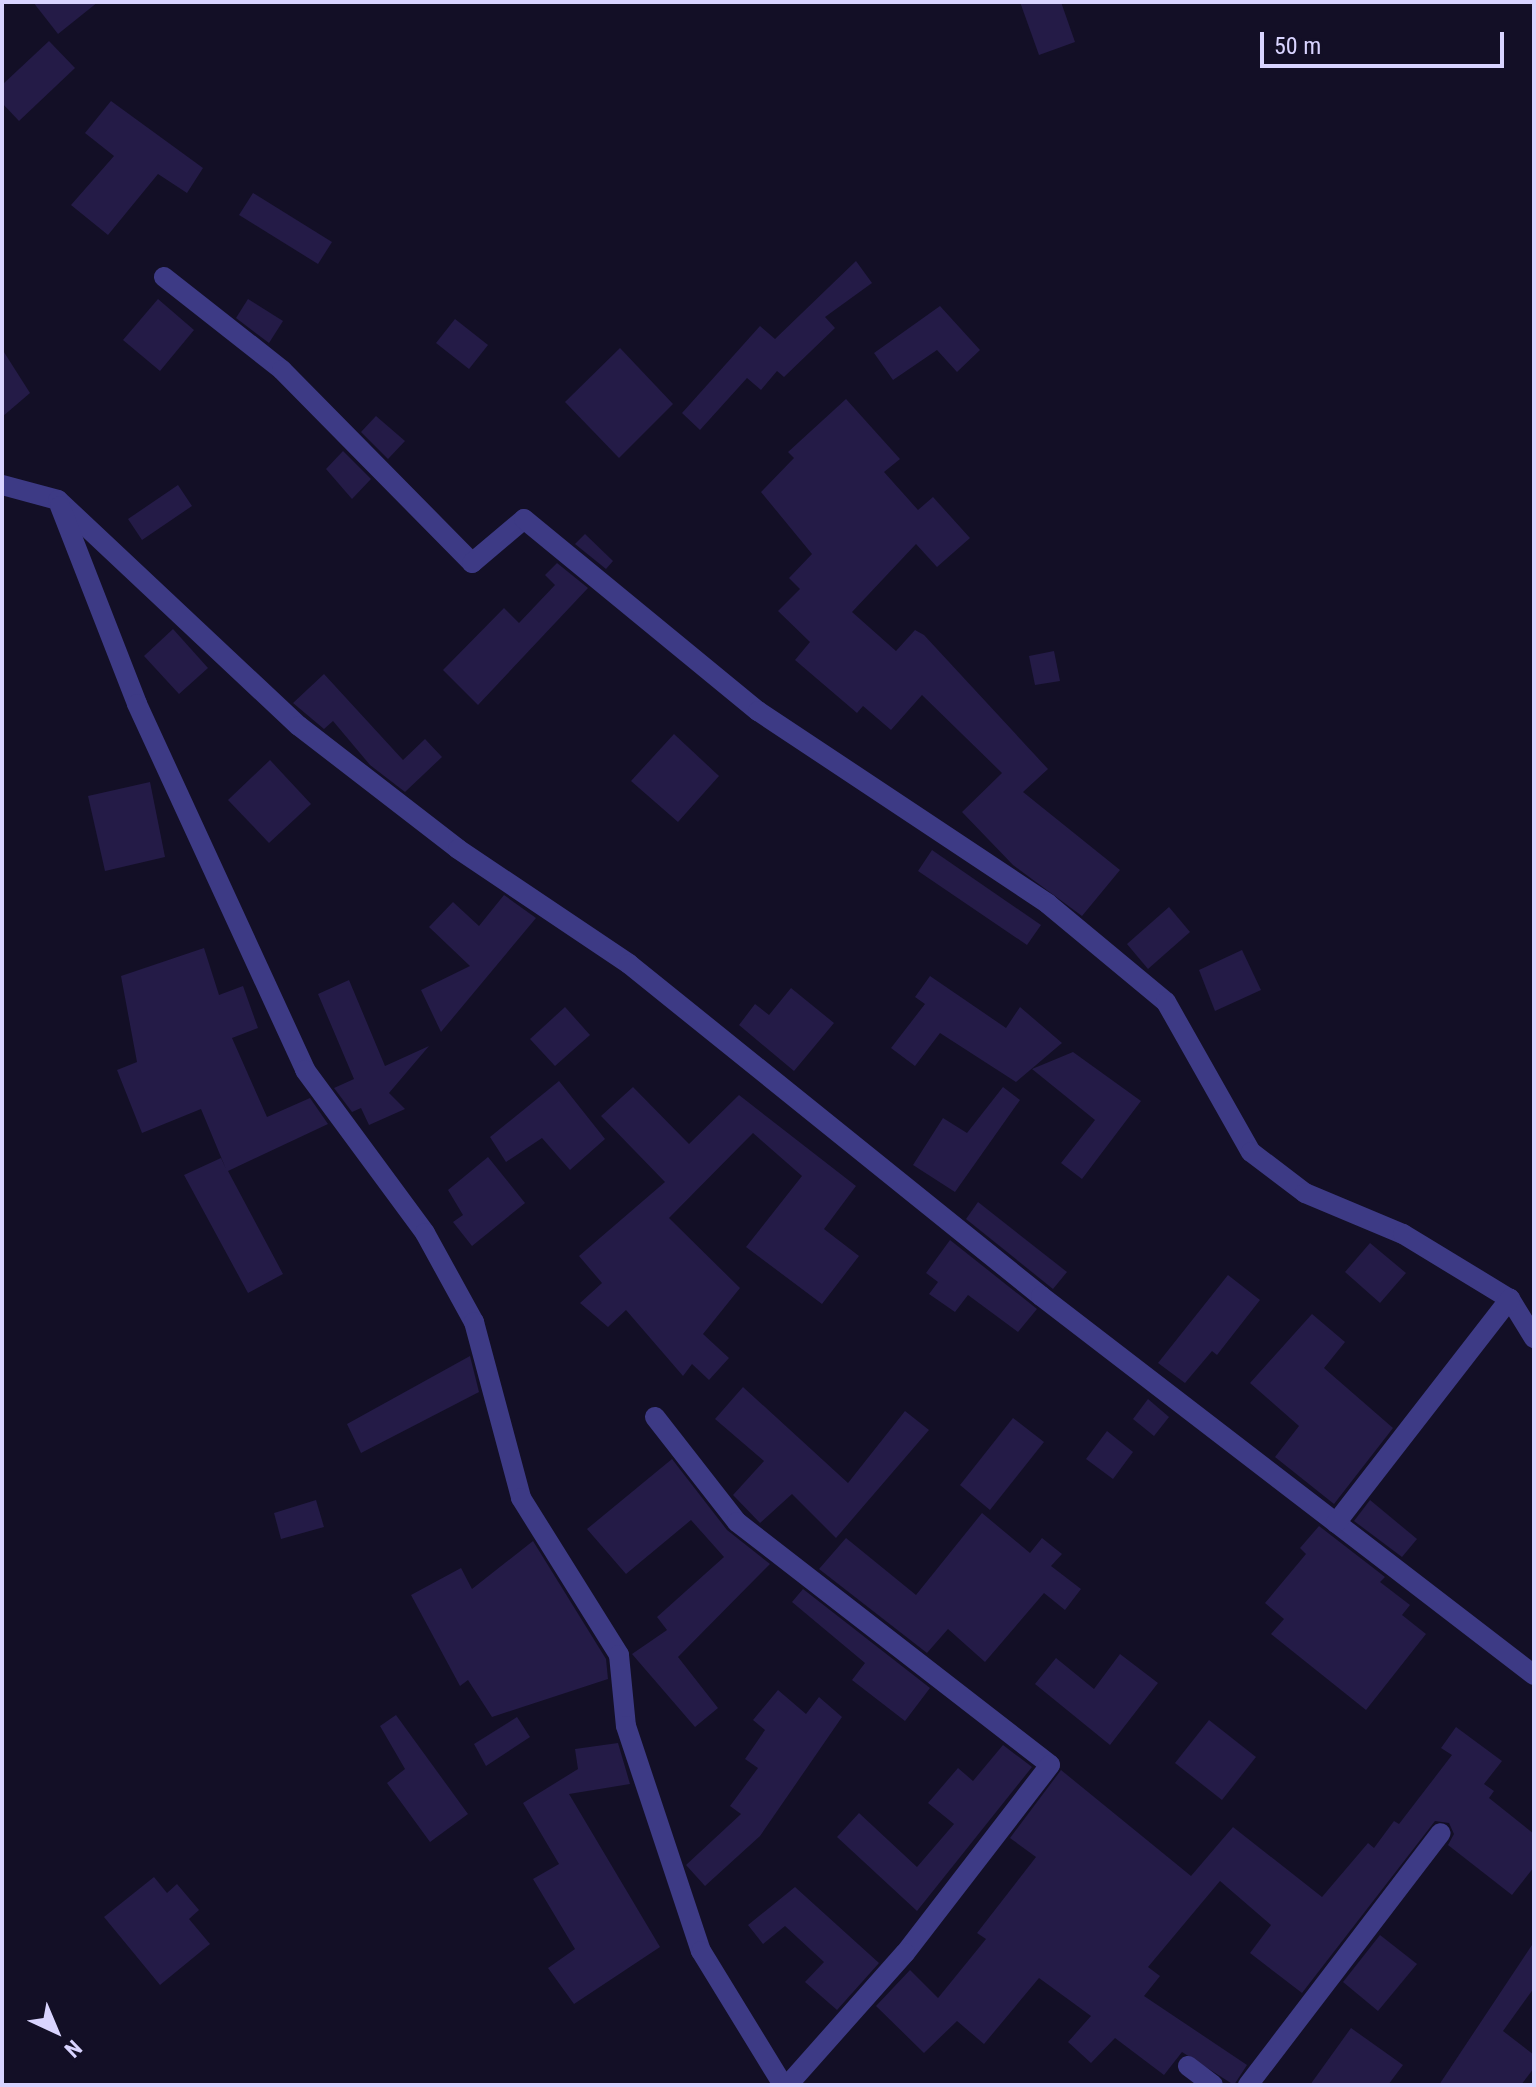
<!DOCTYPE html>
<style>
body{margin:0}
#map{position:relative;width:1536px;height:2087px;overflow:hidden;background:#130f26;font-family:"Roboto Condensed",sans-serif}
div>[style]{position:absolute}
.building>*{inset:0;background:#241b47}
.minor>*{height:20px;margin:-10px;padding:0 10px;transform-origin:10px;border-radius:10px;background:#3d3a85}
span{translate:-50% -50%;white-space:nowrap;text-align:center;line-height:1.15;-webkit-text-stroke:7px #130f26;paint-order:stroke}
.frame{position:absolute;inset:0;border:4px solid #d9d4ff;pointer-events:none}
.north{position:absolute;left:16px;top:1991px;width:80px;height:80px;-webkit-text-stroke:6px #130f26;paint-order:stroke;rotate:136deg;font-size:22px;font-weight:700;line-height:32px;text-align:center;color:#d9d4ff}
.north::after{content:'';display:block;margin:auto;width:28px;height:36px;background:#d9d4ff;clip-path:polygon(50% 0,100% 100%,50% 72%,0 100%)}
.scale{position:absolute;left:1260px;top:32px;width:244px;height:36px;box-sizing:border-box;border:4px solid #d9d4ff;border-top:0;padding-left:10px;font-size:24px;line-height:28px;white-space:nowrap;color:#d9d4ff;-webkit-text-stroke:6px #130f26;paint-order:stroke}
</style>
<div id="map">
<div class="building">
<i style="clip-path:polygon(33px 2px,98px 2px,58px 34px)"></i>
<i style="clip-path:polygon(1020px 2px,1061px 2px,1075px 42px,1039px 55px)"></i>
<i style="clip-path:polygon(49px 41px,75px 68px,19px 121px,2px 103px,2px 85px)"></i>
<i style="clip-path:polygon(111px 101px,203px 168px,187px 193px,158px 174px,108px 235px,71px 205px,114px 156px,85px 133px)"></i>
<i style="clip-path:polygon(253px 193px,332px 242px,318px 264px,239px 215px)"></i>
<i style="clip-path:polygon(856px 261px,872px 283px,825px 317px,835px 328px,784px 377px,777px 371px,761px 390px,747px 378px,700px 430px,682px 413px,760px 326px,775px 339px)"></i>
<i style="clip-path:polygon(158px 299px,194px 330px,160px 371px,123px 340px)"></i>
<i style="clip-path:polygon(248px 299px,283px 321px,269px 343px,236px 318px)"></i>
<i style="clip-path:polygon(940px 306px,980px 350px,957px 372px,937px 350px,893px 380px,874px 353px)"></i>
<i style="clip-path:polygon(455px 319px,488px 345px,469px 369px,436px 343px)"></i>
<i style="clip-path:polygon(620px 348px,673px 404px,619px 458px,565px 402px)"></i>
<i style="clip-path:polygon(2px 349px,30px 393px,2px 417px)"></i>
<i style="clip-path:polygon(846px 399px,900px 459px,884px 472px,918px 510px,933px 497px,970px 538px,937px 567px,916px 544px,852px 612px,896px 651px,915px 630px,924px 635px,1048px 769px,1023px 792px,1120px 870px,1082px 916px,1013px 865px,962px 812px,1002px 773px,922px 695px,891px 730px,863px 706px,857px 713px,795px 660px,810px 642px,778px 611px,800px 589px,789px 578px,812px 554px,761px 492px,794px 458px,788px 452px)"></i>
<i style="clip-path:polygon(376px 416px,405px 441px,388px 459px,361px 432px)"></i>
<i style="clip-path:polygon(343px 451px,371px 479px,352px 499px,326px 469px)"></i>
<i style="clip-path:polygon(178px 485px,192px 506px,142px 540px,128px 519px)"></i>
<i style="clip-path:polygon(585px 534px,613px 561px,606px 569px,575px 544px)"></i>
<i style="clip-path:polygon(557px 563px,588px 588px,478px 705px,443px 670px,504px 608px,519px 623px,555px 585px,545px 575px)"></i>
<i style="clip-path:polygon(173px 629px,208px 668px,179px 694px,144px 656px)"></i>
<i style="clip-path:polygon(1054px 651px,1060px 681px,1035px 685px,1029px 656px)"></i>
<i style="clip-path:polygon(324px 674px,403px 760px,425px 739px,442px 757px,405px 792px,370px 765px,333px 721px,324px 729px,293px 703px)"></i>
<i style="clip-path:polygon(674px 734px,719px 776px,678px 822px,631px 781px)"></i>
<i style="clip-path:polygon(270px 760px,311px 804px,269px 843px,228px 800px)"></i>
<i style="clip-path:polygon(150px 782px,165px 857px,105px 871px,88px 796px)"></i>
<i style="clip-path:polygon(932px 850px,1041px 925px,1027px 945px,918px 871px)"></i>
<i style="clip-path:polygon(504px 895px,536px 918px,441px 1032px,421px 990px,470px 966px,429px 927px,453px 902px,479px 926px)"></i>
<i style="clip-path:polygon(1169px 907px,1190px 932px,1148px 969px,1127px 944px)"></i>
<i style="clip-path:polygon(204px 948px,219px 995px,243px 986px,258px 1028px,232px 1038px,267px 1117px,310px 1098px,328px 1124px,228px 1171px,283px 1274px,248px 1293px,184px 1175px,221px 1158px,226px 1169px,201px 1109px,142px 1133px,117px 1070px,137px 1062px,121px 976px)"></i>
<i style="clip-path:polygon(1242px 950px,1261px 990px,1215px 1011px,1199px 970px)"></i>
<i style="clip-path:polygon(930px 976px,1006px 1028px,1020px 1007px,1062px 1043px,1016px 1082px,940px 1033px,915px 1066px,891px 1048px,925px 1004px,915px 997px)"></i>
<i style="clip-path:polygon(349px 980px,385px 1066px,429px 1046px,389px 1093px,405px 1109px,369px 1125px,361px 1108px,352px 1112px,334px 1088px,354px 1079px,318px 994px)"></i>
<i style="clip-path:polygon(791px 988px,834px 1023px,794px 1071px,739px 1025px,755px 1004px,769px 1015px)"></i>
<i style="clip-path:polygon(565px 1007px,590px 1035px,555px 1066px,530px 1039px)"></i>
<i style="clip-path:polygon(1073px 1052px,1141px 1101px,1082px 1179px,1061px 1163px,1095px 1120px,1032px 1069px)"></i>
<i style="clip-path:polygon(559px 1081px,605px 1139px,570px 1170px,542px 1138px,506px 1162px,490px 1137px)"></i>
<i style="clip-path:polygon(633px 1087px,689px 1144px,739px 1095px,856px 1186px,824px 1229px,859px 1256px,822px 1304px,746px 1247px,802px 1176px,753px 1133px,669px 1218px,740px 1288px,703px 1334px,729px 1358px,709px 1380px,692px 1364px,683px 1376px,626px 1310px,608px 1327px,580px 1303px,602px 1283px,579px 1256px,665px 1182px,601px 1116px)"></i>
<i style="clip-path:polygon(1003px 1087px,1020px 1100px,955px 1192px,913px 1165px,943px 1118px,967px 1133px)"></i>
<i style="clip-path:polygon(488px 1157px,525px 1203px,472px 1246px,453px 1222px,463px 1215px,448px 1190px)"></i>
<i style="clip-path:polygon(978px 1202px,1067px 1272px,1053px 1289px,966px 1219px)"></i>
<i style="clip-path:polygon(950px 1240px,1037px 1309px,1018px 1332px,968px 1295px,955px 1312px,929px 1294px,938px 1282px,926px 1273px)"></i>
<i style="clip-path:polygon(1370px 1243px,1406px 1273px,1380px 1303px,1345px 1272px)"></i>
<i style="clip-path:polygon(1228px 1275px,1260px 1300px,1217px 1355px,1212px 1351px,1185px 1383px,1158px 1363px)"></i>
<i style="clip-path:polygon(1312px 1314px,1345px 1342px,1324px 1368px,1393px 1428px,1334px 1504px,1275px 1457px,1299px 1426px,1250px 1383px)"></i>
<i style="clip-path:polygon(470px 1356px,479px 1392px,361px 1453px,347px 1424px)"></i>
<i style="clip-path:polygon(743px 1387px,848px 1483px,905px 1411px,929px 1430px,836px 1538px,792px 1494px,760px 1523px,733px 1495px,764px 1461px,715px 1419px)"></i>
<i style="clip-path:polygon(1148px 1399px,1169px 1417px,1154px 1436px,1133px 1419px)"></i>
<i style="clip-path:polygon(1013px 1418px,1044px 1442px,990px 1510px,960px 1485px)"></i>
<i style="clip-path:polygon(1107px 1431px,1133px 1452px,1113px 1479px,1086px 1459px)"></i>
<i style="clip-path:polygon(672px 1459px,727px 1530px,770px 1564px,678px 1657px,718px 1708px,695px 1727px,632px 1654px,667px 1630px,657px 1617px,724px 1557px,691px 1520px,626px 1574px,587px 1529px)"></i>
<i style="clip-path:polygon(316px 1500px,324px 1527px,281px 1539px,274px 1513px)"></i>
<i style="clip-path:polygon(1370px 1500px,1417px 1539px,1402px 1557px,1354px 1521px)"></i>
<i style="clip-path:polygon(982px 1513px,1030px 1553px,1042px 1538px,1062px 1554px,1051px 1566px,1081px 1589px,1065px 1610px,1044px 1593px,985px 1662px,948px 1629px,927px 1653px,819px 1569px,846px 1538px,916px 1595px)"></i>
<i style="clip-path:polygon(1319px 1526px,1385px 1577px,1380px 1582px,1410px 1605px,1402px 1615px,1426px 1634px,1366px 1710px,1271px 1634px,1284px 1619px,1265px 1603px,1306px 1554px,1300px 1548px)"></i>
<i style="clip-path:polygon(533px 1541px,606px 1659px,608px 1679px,492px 1717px,468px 1680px,460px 1686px,411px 1595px,461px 1568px,472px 1589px)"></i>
<i style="clip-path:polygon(803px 1589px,930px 1688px,905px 1721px,852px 1680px,865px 1663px,792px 1602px)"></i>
<i style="clip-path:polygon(1120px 1654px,1158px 1683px,1110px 1745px,1035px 1684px,1056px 1658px,1094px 1689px)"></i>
<i style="clip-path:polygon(778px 1690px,806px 1714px,819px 1697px,842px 1717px,760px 1836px,705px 1886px,686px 1865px,741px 1814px,730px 1806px,758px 1768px,745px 1759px,765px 1730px,753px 1720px)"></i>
<i style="clip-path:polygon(396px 1715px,468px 1814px,430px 1842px,387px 1783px,405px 1769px,380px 1726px)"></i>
<i style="clip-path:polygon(517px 1717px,530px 1737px,486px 1766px,474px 1744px)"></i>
<i style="clip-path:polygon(1209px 1720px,1256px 1757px,1222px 1800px,1175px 1763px)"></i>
<i style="clip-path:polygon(1456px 1727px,1502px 1761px,1484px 1784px,1494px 1791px,1489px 1798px,1534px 1834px,1534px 1867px,1512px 1895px,1448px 1845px,1454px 1834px,1449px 1823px,1435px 1821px,1302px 1993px,1250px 1953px,1271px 1925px,1220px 1881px,1148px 1967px,1160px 1976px,1144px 1996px,1247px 2065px,1234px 2085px,1182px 2052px,1164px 2075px,1115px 2038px,1091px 2063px,1068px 2042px,1091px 2016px,1039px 1978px,984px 2044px,957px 2021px,924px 2053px,876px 2006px,910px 1970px,938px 1998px,986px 1939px,977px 1933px,1036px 1857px,1010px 1838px,1061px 1770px,1191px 1876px,1233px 1827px,1322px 1897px,1368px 1843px,1374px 1848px,1394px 1821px,1399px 1824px,1452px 1755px,1441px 1748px)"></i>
<i style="clip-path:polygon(618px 1743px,630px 1784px,569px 1794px,660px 1947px,574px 2004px,548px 1968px,575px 1949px,533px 1879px,559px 1864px,523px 1803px,578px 1769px,575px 1749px)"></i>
<i style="clip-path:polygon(1003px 1745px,1032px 1767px,917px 1911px,837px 1837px,859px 1813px,917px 1867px,954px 1824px,928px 1803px,958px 1768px,973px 1781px)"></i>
<i style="clip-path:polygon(154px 1877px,167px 1893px,177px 1884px,199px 1910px,189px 1919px,210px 1944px,160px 1985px,104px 1917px)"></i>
<i style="clip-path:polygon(795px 1887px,879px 1963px,837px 2010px,805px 1982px,824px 1962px,785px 1926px,763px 1944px,748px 1925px)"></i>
<i style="clip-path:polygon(1380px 1935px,1417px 1964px,1378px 2011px,1343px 1982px)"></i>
<i style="clip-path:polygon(1534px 1942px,1534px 1988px,1503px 2031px,1534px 2055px,1534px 2068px,1521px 2085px,1439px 2085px)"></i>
<i style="clip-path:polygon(1351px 2028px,1403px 2065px,1388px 2085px,1310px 2085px)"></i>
</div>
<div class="minor">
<i style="left:164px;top:277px;width:150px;rotate:38.2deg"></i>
<i style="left:282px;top:370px;width:271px;rotate:45.4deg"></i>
<i style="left:472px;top:563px;width:68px;rotate:-40.2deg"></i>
<i style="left:524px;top:519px;width:303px;rotate:39.4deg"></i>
<i style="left:758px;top:711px;width:348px;rotate:33.6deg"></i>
<i style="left:1048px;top:904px;width:153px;rotate:39.7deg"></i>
<i style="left:1166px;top:1002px;width:172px;rotate:60.5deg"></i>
<i style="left:1251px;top:1152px;width:68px;rotate:37.2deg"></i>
<i style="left:1305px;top:1193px;width:106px;rotate:22.7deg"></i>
<i style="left:1403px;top:1234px;width:125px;rotate:31.3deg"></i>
<i style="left:1510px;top:1299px;width:46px;rotate:58.4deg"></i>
<i style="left:2px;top:485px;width:58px;rotate:15deg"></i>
<i style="left:58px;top:500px;width:330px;rotate:43.2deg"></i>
<i style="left:299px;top:726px;width:201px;rotate:37.7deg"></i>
<i style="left:458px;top:849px;width:206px;rotate:33.9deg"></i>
<i style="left:629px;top:964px;width:529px;rotate:38.86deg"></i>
<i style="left:1041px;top:1296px;width:622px;rotate:37.55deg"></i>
<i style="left:60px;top:506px;width:212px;rotate:68.7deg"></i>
<i style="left:137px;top:704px;width:403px;rotate:65.3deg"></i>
<i style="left:305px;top:1070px;width:202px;rotate:53.6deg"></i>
<i style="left:425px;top:1233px;width:102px;rotate:61.2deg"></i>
<i style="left:474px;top:1322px;width:182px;rotate:75deg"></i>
<i style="left:521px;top:1498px;width:185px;rotate:58deg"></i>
<i style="left:619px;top:1655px;width:71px;rotate:84.4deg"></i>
<i style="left:626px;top:1726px;width:237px;rotate:71.6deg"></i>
<i style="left:701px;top:1951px;width:157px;rotate:58.5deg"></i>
<i style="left:655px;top:1417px;width:133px;rotate:52deg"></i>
<i style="left:737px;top:1522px;width:396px;rotate:37.8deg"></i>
<i style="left:1050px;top:1765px;width:237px;rotate:127.6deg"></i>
<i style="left:905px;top:1953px;width:176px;rotate:131.6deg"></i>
<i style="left:1336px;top:1523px;width:284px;rotate:-52.2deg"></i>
<i style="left:1188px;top:2066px;width:31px;rotate:37deg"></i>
<i style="left:1248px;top:2085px;width:317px;rotate:-52.6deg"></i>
</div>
<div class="frame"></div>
<div class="north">N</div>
<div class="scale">50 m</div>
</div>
